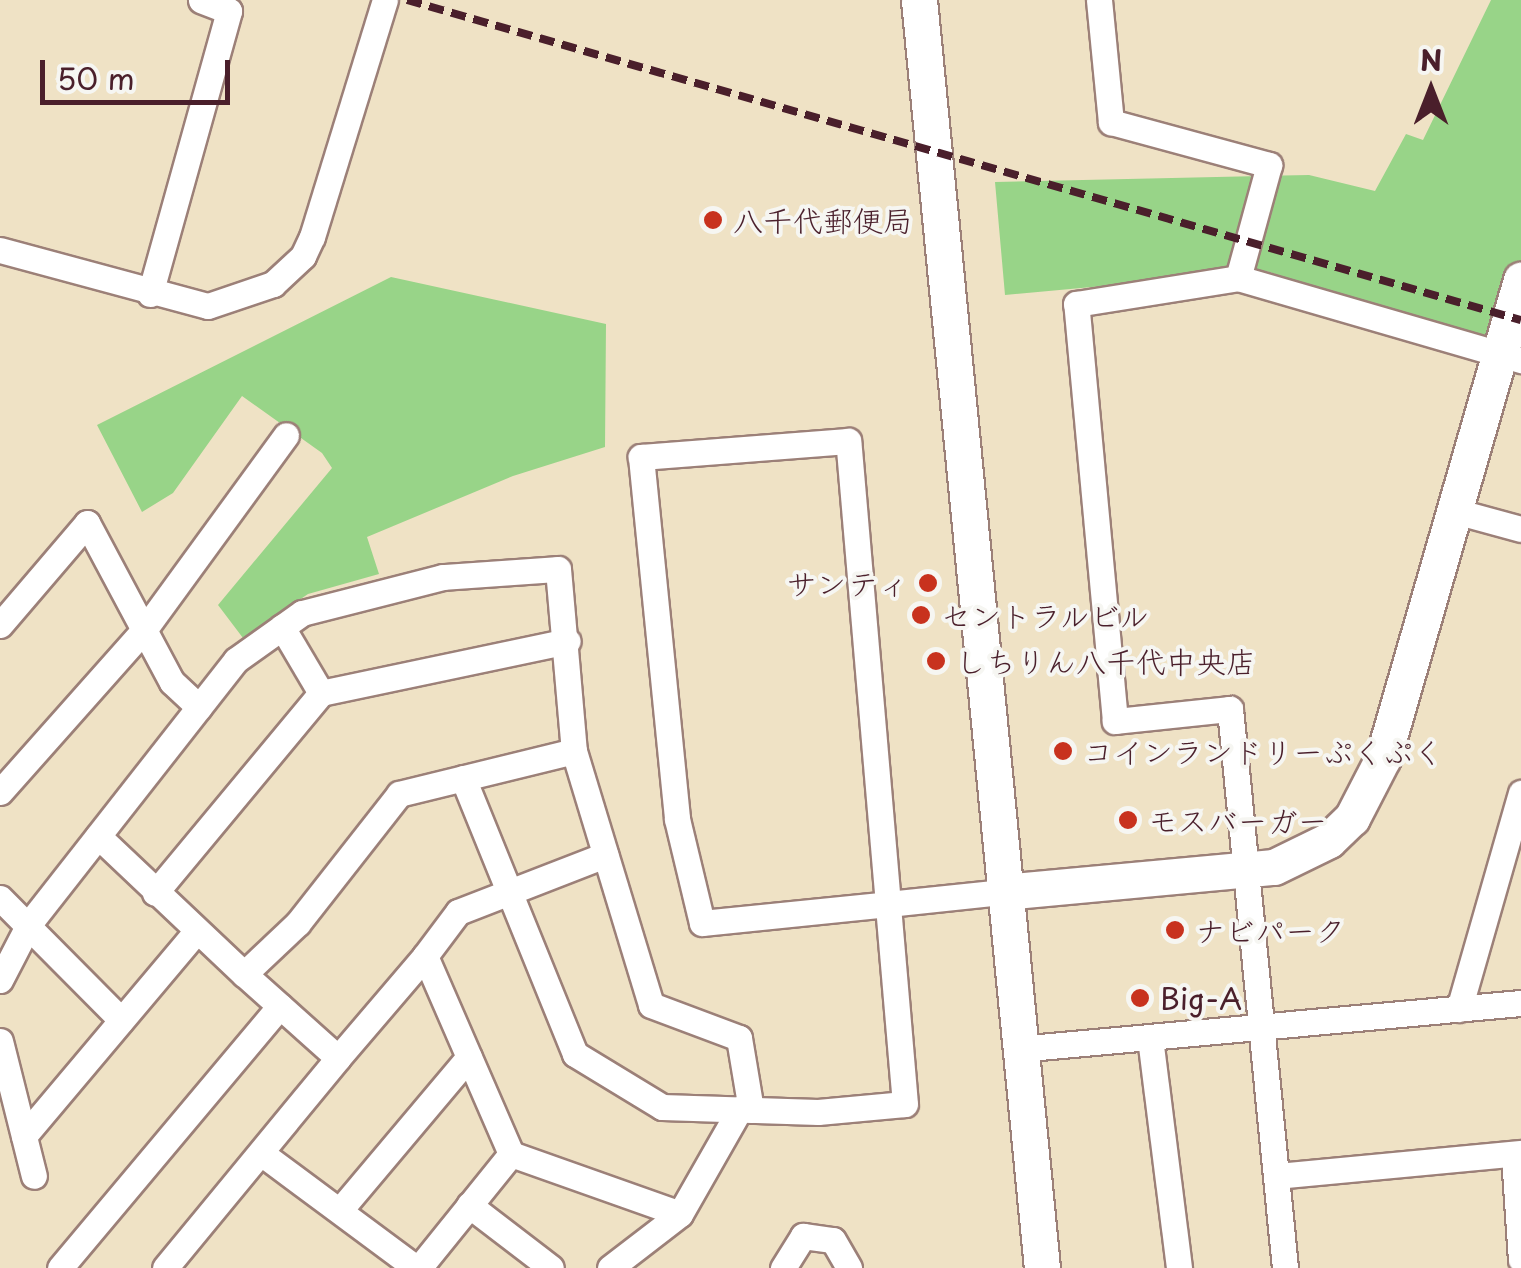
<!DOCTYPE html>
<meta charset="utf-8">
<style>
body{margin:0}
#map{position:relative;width:1521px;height:1268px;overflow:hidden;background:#efe2c5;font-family:"Playpen Sans","Klee One",sans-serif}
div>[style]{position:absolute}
.green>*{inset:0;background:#98d488}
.roads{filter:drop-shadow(2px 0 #9c8078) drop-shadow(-2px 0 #9c8078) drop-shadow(0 2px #9c8078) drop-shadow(0 -2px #9c8078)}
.street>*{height:25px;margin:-12.5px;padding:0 12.5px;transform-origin:12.5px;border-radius:12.5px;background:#fff}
.secondary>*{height:35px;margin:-17.5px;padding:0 17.5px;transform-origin:17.5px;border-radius:17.5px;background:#fff}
.rail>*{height:8px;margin-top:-4px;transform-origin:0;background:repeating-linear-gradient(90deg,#4a1f2b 0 15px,transparent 0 23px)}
.dots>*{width:28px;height:28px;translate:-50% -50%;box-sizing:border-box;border:5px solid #f6f6f2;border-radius:50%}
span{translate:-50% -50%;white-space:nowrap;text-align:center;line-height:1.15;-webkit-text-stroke:8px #f6f6f2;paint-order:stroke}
.poi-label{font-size:30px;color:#4a1f2b}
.left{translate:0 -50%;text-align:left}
.right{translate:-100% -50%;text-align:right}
.north{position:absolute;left:1381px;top:40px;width:100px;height:100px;-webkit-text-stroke:8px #f6f6f2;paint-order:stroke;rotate:0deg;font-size:28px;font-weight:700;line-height:40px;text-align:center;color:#4a1f2b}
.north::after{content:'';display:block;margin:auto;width:35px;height:45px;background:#4a1f2b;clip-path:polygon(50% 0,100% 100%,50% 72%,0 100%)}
.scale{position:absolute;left:40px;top:60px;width:190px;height:45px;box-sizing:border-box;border:5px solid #4a1f2b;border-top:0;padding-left:12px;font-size:30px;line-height:35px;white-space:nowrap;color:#4a1f2b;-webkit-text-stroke:8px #f6f6f2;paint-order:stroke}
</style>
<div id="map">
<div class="green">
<i style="clip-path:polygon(1491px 0,1521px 0,1521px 280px,1494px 345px,1266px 271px,1005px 295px,995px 182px,1309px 175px,1375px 191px,1406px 134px,1423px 140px)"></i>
<i style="clip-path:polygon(391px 277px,606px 324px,605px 447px,513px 476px,367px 537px,379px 574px,308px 594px,243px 638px,218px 605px,332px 468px,322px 453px,242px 396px,173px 493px,142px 512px,97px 425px)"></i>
</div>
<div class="roads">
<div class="street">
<i style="left:1099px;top:0;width:123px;rotate:84.4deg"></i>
<i style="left:1111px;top:122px;width:164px;rotate:15.2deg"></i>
<i style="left:1269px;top:165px;width:117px;rotate:105.3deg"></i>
<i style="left:0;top:250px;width:215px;rotate:15.1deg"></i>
<i style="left:208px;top:306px;width:69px;rotate:-18.7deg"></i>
<i style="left:273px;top:284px;width:41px;rotate:-43deg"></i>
<i style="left:303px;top:256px;width:21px;rotate:-65deg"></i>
<i style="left:312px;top:237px;width:248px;rotate:-72.9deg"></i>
<i style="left:150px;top:294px;width:294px;rotate:-74.4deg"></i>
<i style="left:229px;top:11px;width:30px;rotate:-159deg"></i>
<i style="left:1455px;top:511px;width:68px;rotate:15.3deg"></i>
<i style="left:0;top:625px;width:134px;rotate:-49.5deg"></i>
<i style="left:87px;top:523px;width:180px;rotate:61.9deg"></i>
<i style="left:172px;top:682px;width:37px;rotate:43deg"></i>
<i style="left:282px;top:627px;width:77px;rotate:59.4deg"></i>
<i style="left:463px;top:778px;width:298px;rotate:67.9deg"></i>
<i style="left:575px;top:1054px;width:102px;rotate:31.3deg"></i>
<i style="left:662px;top:1107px;width:156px;rotate:1.8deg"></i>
<i style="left:818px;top:1112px;width:87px;rotate:-5.3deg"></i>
<i style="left:905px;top:1104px;width:201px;rotate:-94.9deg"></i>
<i style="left:888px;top:904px;width:465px;rotate:-94.9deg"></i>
<i style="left:848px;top:441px;width:208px;rotate:175.6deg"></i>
<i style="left:641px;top:457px;width:364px;rotate:84.3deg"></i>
<i style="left:677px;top:819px;width:107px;rotate:76.5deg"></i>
<i style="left:702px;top:923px;width:187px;rotate:-5.8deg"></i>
<i style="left:888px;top:904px;width:116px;rotate:-6deg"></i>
<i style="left:0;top:792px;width:217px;rotate:-48.4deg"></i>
<i style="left:144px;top:630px;width:241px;rotate:-53.9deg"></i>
<i style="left:98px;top:836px;width:201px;rotate:43.4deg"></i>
<i style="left:155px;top:893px;width:260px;rotate:-50.3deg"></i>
<i style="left:321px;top:693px;width:252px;rotate:-11.9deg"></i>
<i style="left:0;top:898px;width:172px;rotate:45.2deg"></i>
<i style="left:425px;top:956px;width:55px;rotate:-53.1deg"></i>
<i style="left:458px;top:912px;width:158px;rotate:-21.2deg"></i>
<i style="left:0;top:980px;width:63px;rotate:-62.6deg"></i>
<i style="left:29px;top:924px;width:335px;rotate:-51.9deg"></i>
<i style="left:236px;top:660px;width:81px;rotate:-35.5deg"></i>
<i style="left:302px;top:613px;width:146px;rotate:-14.3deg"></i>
<i style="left:443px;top:577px;width:115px;rotate:-4deg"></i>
<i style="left:558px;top:569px;width:183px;rotate:85deg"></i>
<i style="left:574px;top:751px;width:265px;rotate:73.1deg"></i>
<i style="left:651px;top:1005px;width:94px;rotate:20.6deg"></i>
<i style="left:739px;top:1038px;width:73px;rotate:80.5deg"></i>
<i style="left:1459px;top:1009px;width:225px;rotate:-74deg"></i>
<i style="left:1150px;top:1038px;width:232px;rotate:82.8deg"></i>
<i style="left:0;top:1041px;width:139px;rotate:75.9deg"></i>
<i style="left:1018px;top:1049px;width:505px;rotate:-5.23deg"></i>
<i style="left:338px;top:1058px;width:134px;rotate:-49.5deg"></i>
<i style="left:425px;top:956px;width:216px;rotate:66.5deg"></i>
<i style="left:511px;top:1154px;width:179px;rotate:19.5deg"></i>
<i style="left:24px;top:1136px;width:265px;rotate:-49.9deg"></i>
<i style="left:261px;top:1153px;width:193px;rotate:36.6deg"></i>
<i style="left:1514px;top:1155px;width:105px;rotate:86.2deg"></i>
<i style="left:1277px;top:1176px;width:245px;rotate:-5.4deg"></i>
<i style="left:469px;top:1205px;width:103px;rotate:37.5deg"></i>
<i style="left:340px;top:1210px;width:200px;rotate:-49.9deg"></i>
<i style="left:60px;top:1268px;width:342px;rotate:-50deg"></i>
<i style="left:165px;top:1268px;width:272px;rotate:-50.5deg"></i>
<i style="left:338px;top:1058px;width:126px;rotate:-138.2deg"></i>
<i style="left:244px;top:974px;width:74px;rotate:-43.4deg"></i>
<i style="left:298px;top:923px;width:164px;rotate:-51.9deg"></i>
<i style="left:399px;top:794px;width:180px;rotate:-13.8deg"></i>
<i style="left:419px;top:1268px;width:146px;rotate:-51.1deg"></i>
<i style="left:610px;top:1268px;width:88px;rotate:-37.6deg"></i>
<i style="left:680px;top:1214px;width:121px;rotate:-60.3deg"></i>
<i style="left:783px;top:1268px;width:38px;rotate:-58deg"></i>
<i style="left:803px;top:1236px;width:30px;rotate:8deg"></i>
<i style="left:833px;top:1240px;width:32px;rotate:60deg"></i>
<i style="left:1285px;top:1268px;width:562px;rotate:-95.62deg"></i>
<i style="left:1230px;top:709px;width:116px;rotate:174deg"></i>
<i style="left:1115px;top:721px;width:419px;rotate:-95.3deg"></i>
<i style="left:1076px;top:304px;width:164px;rotate:-9.1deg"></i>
<i style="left:1238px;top:278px;width:295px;rotate:16.2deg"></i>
</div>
<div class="secondary">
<i style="left:919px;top:0;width:1274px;rotate:84.46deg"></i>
<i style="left:1003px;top:892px;width:272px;rotate:-5.3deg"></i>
<i style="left:1274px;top:867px;width:61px;rotate:-26.1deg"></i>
<i style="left:1329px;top:840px;width:32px;rotate:-44deg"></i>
<i style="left:1352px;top:818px;width:68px;rotate:-62.7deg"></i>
<i style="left:1383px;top:758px;width:498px;rotate:-73.9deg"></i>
</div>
</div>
<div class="rail">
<i style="left:407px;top:0;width:1159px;rotate:16.03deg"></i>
</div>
<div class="dots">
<i style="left:713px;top:220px;background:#c8321e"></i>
<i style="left:928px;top:583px;background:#c8321e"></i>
<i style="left:921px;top:615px;background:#c8321e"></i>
<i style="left:936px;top:661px;background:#c8321e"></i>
<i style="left:1063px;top:751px;background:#c8321e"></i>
<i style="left:1128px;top:820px;background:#c8321e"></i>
<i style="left:1175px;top:930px;background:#c8321e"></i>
<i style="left:1140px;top:998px;background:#c8321e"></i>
</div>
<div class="poi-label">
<span class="left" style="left:733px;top:220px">八千代郵便局</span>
<span class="right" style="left:908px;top:583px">サンティ</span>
<span class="left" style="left:941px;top:615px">セントラルビル</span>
<span class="left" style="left:956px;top:661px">しちりん八千代中央店</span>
<span class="left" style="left:1083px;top:751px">コインランドリーぷくぷく</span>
<span class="left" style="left:1148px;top:820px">モスバーガー</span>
<span class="left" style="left:1195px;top:930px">ナビパーク</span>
<span class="left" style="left:1160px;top:998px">Big-A</span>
</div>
<div class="north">N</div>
<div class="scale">50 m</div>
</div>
